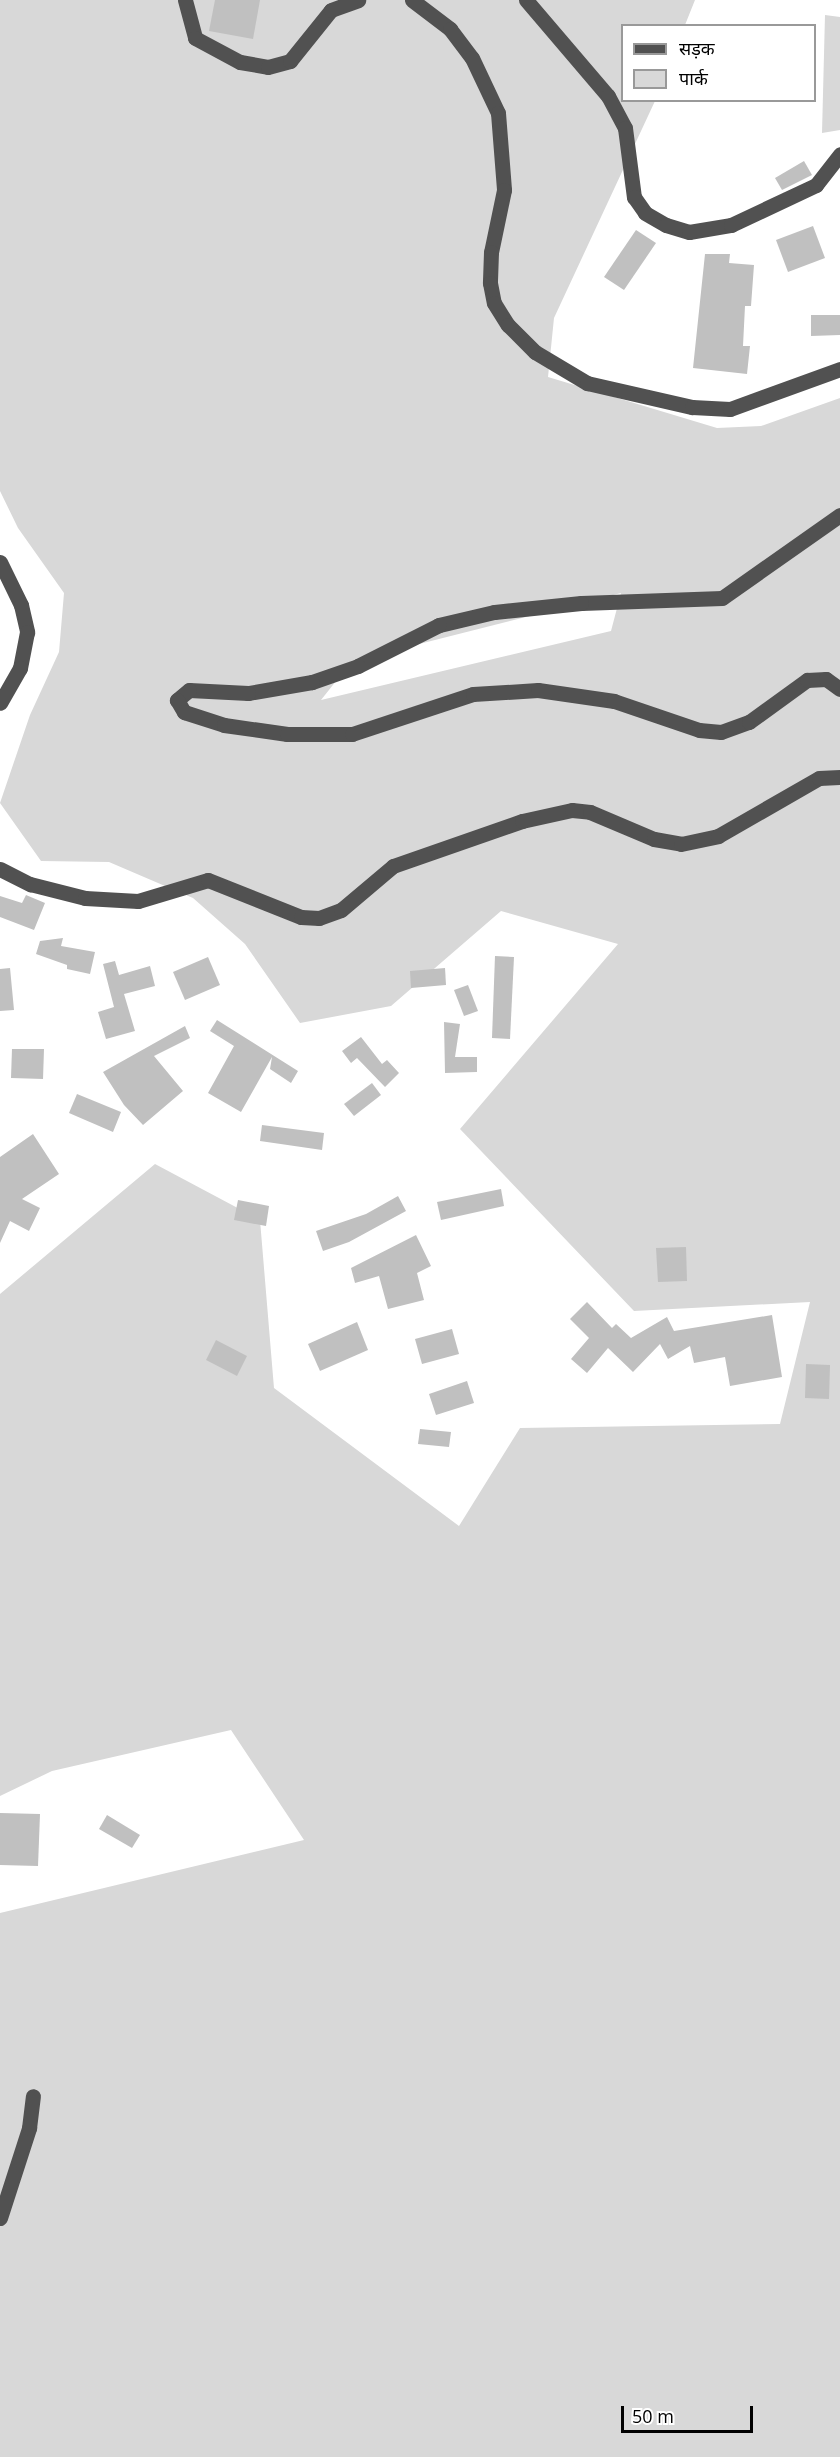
<!DOCTYPE html>
<meta charset="utf-8">
<style>
body{margin:0}
#map{position:relative;width:840px;height:2457px;overflow:hidden;background:#fff;font-family:"Open Sans","Noto Sans Devanagari",sans-serif}
div>[style]{position:absolute}
.green>*{inset:0;background:#d8d8d8}
.building>*{inset:0;background:#c0c0c0}
.minor>*{height:15px;margin:-7.5px;padding:0 7.5px;transform-origin:7.5px;border-radius:7.5px;background:#515151}
span{translate:-50% -50%;white-space:nowrap;text-align:center;line-height:1.15;-webkit-text-stroke:4.5px #fff;paint-order:stroke}
.legend{position:absolute;left:621px;top:24px;width:195px;height:78px;box-sizing:border-box;background:#fff;border:2px solid #999;margin:0;padding:8px 10px;list-style:none;font-size:18px;color:#000}
.legend li{display:flex;align-items:center;gap:12px;height:30px}
.legend b{width:30px;border:2px solid #999}
.scale{position:absolute;left:621px;top:2406px;width:132px;height:27px;box-sizing:border-box;border:3px solid #000;border-top:0;padding-left:8px;font-size:18px;line-height:21px;white-space:nowrap;color:#000;-webkit-text-stroke:4px #fff;paint-order:stroke}
</style>
<div id="map">
<div class="green">
<i style="clip-path:polygon(evenodd,0 0,695px 0,685px 25px,622px 26px,622px 100px,655px 101px,554px 318px,548px 377px,717px 428px,761px 426px,840px 398px,840px 2457px,0 2457px,0 1913px,304px 1840px,231px 1730px,52px 1771px,0 1796px,0 1294px,155px 1164px,260px 1220px,274px 1388px,459px 1526px,520px 1428px,780px 1424px,810px 1302px,634px 1311px,460px 1129px,618px 944px,501px 911px,391px 1006px,300px 1023px,245px 944px,193px 898px,109px 862px,41px 861px,0 803px,30px 715px,59px 652px,64px 593px,18px 528px,0 491px,0 0,621px 593px,611px 631px,321px 700px,352px 661px,621px 593px)"></i>
<i style="clip-path:polygon(825px 15px,840px 17px,840px 130px,822px 133px)"></i>
</div>
<div class="building">
<i style="clip-path:polygon(215px 0,260px 0,253px 39px,209px 31px)"></i>
<i style="clip-path:polygon(804px 161px,812px 175px,782px 190px,775px 178px)"></i>
<i style="clip-path:polygon(813px 226px,825px 258px,788px 272px,776px 240px)"></i>
<i style="clip-path:polygon(636px 230px,656px 243px,624px 290px,604px 277px)"></i>
<i style="clip-path:polygon(705px 254px,730px 254px,729px 263px,754px 265px,751px 306px,745px 306px,743px 346px,750px 346px,747px 374px,693px 368px)"></i>
<i style="clip-path:polygon(811px 315px,840px 315px,840px 335px,811px 336px)"></i>
<i style="clip-path:polygon(26px 895px,45px 903px,34px 930px,0 917px,0 896px,22px 903px)"></i>
<i style="clip-path:polygon(63px 938px,61px 946px,95px 952px,90px 974px,67px 969px,67px 965px,36px 954px,40px 941px)"></i>
<i style="clip-path:polygon(495px 956px,514px 957px,510px 1039px,492px 1038px)"></i>
<i style="clip-path:polygon(208px 957px,220px 985px,185px 1000px,173px 972px)"></i>
<i style="clip-path:polygon(115px 961px,119px 975px,150px 966px,155px 986px,124px 994px,135px 1031px,106px 1039px,98px 1012px,114px 1007px,103px 964px)"></i>
<i style="clip-path:polygon(10px 968px,14px 1010px,0 1011px,0 969px)"></i>
<i style="clip-path:polygon(445px 968px,446px 985px,411px 988px,410px 971px)"></i>
<i style="clip-path:polygon(468px 985px,478px 1011px,464px 1016px,454px 990px)"></i>
<i style="clip-path:polygon(217px 1020px,298px 1071px,291px 1083px,270px 1069px,272px 1057px,241px 1112px,208px 1093px,234px 1046px,210px 1031px)"></i>
<i style="clip-path:polygon(444px 1022px,460px 1024px,455px 1057px,477px 1057px,477px 1072px,445px 1073px)"></i>
<i style="clip-path:polygon(185px 1026px,190px 1038px,154px 1056px,183px 1091px,143px 1125px,124px 1105px,103px 1072px)"></i>
<i style="clip-path:polygon(361px 1037px,382px 1064px,387px 1060px,399px 1073px,385px 1087px,357px 1058px,351px 1063px,342px 1051px)"></i>
<i style="clip-path:polygon(12px 1049px,44px 1049px,43px 1079px,11px 1078px)"></i>
<i style="clip-path:polygon(372px 1083px,381px 1095px,354px 1116px,344px 1104px)"></i>
<i style="clip-path:polygon(77px 1094px,121px 1112px,113px 1132px,69px 1113px)"></i>
<i style="clip-path:polygon(262px 1125px,324px 1133px,322px 1150px,260px 1141px)"></i>
<i style="clip-path:polygon(33px 1134px,59px 1174px,22px 1199px,40px 1208px,29px 1231px,10px 1221px,0 1243px,0 1157px)"></i>
<i style="clip-path:polygon(501px 1189px,504px 1206px,441px 1220px,437px 1202px)"></i>
<i style="clip-path:polygon(398px 1196px,406px 1211px,349px 1242px,323px 1251px,316px 1231px,366px 1214px)"></i>
<i style="clip-path:polygon(238px 1200px,269px 1206px,266px 1226px,234px 1220px)"></i>
<i style="clip-path:polygon(416px 1235px,431px 1266px,417px 1273px,424px 1300px,388px 1309px,379px 1276px,355px 1283px,351px 1268px)"></i>
<i style="clip-path:polygon(686px 1247px,687px 1281px,658px 1282px,656px 1248px)"></i>
<i style="clip-path:polygon(587px 1302px,612px 1328px,616px 1324px,631px 1338px,667px 1317px,674px 1331px,772px 1315px,782px 1377px,730px 1386px,725px 1357px,694px 1363px,690px 1346px,668px 1359px,660px 1344px,633px 1372px,608px 1348px,587px 1373px,571px 1359px,589px 1338px,570px 1319px)"></i>
<i style="clip-path:polygon(357px 1322px,368px 1350px,320px 1371px,308px 1344px)"></i>
<i style="clip-path:polygon(452px 1329px,459px 1354px,422px 1364px,415px 1339px)"></i>
<i style="clip-path:polygon(216px 1340px,247px 1356px,237px 1376px,206px 1360px)"></i>
<i style="clip-path:polygon(806px 1364px,830px 1365px,829px 1399px,805px 1398px)"></i>
<i style="clip-path:polygon(467px 1381px,474px 1403px,436px 1415px,429px 1394px)"></i>
<i style="clip-path:polygon(420px 1429px,451px 1432px,449px 1447px,418px 1444px)"></i>
<i style="clip-path:polygon(0 1813px,40px 1814px,38px 1866px,0 1865px)"></i>
<i style="clip-path:polygon(107px 1815px,140px 1835px,132px 1848px,99px 1829px)"></i>
</div>
<div class="minor">
<i style="left:185px;top:0;width:39px;rotate:75deg"></i>
<i style="left:195px;top:38px;width:51px;rotate:28.1deg"></i>
<i style="left:240px;top:62px;width:28px;rotate:10deg"></i>
<i style="left:268px;top:67px;width:23px;rotate:-15deg"></i>
<i style="left:290px;top:61px;width:65px;rotate:-51.2deg"></i>
<i style="left:331px;top:10px;width:29px;rotate:-20deg"></i>
<i style="left:412px;top:0;width:48px;rotate:37.3deg"></i>
<i style="left:450px;top:29px;width:36px;rotate:53deg"></i>
<i style="left:472px;top:58px;width:61px;rotate:64.7deg"></i>
<i style="left:498px;top:113px;width:77px;rotate:85.5deg"></i>
<i style="left:504px;top:190px;width:63px;rotate:101.8deg"></i>
<i style="left:491px;top:252px;width:31px;rotate:92deg"></i>
<i style="left:490px;top:283px;width:20px;rotate:79deg"></i>
<i style="left:494px;top:303px;width:26px;rotate:58deg"></i>
<i style="left:508px;top:325px;width:38px;rotate:45deg"></i>
<i style="left:535px;top:352px;width:61px;rotate:30.8deg"></i>
<i style="left:587px;top:383px;width:108px;rotate:12.9deg"></i>
<i style="left:692px;top:407px;width:38px;rotate:3deg"></i>
<i style="left:730px;top:409px;width:117px;rotate:-20deg"></i>
<i style="left:526px;top:0;width:126px;rotate:49.5deg"></i>
<i style="left:608px;top:96px;width:36px;rotate:62deg"></i>
<i style="left:625px;top:128px;width:70px;rotate:82.6deg"></i>
<i style="left:634px;top:197px;width:19px;rotate:55deg"></i>
<i style="left:645px;top:213px;width:24px;rotate:30deg"></i>
<i style="left:666px;top:225px;width:24px;rotate:17deg"></i>
<i style="left:689px;top:232px;width:43px;rotate:-9.5deg"></i>
<i style="left:731px;top:225px;width:94px;rotate:-25.2deg"></i>
<i style="left:816px;top:185px;width:39px;rotate:-52deg"></i>
<i style="left:840px;top:515px;width:144px;rotate:144.9deg"></i>
<i style="left:722px;top:598px;width:141px;rotate:178deg"></i>
<i style="left:581px;top:603px;width:87px;rotate:174.1deg"></i>
<i style="left:494px;top:612px;width:57px;rotate:166.7deg"></i>
<i style="left:439px;top:625px;width:91px;rotate:153.2deg"></i>
<i style="left:358px;top:666px;width:49px;rotate:160.8deg"></i>
<i style="left:312px;top:682px;width:65px;rotate:170.2deg"></i>
<i style="left:248px;top:693px;width:59px;rotate:-177.1deg"></i>
<i style="left:189px;top:690px;width:16px;rotate:140deg"></i>
<i style="left:177px;top:700px;width:14px;rotate:60deg"></i>
<i style="left:184px;top:712px;width:42px;rotate:18deg"></i>
<i style="left:224px;top:725px;width:64px;rotate:8.1deg"></i>
<i style="left:287px;top:734px;width:65px"></i>
<i style="left:352px;top:734px;width:127px;rotate:-18.3deg"></i>
<i style="left:473px;top:694px;width:65px;rotate:-3.5deg"></i>
<i style="left:538px;top:690px;width:77px;rotate:8.2deg"></i>
<i style="left:614px;top:701px;width:90px;rotate:18.8deg"></i>
<i style="left:699px;top:730px;width:22px;rotate:5deg"></i>
<i style="left:721px;top:732px;width:30px;rotate:-20deg"></i>
<i style="left:749px;top:722px;width:72px;rotate:-35.9deg"></i>
<i style="left:807px;top:680px;width:19px;rotate:-3deg"></i>
<i style="left:826px;top:679px;width:17px;rotate:36deg"></i>
<i style="left:0;top:562px;width:48px;rotate:64deg"></i>
<i style="left:21px;top:605px;width:28px;rotate:77deg"></i>
<i style="left:27px;top:632px;width:37px;rotate:101deg"></i>
<i style="left:20px;top:668px;width:40px;rotate:119.7deg"></i>
<i style="left:0;top:869px;width:34px;rotate:27deg"></i>
<i style="left:30px;top:884px;width:57px;rotate:14.3deg"></i>
<i style="left:85px;top:898px;width:53px;rotate:3.2deg"></i>
<i style="left:138px;top:901px;width:73px;rotate:-16.7deg"></i>
<i style="left:208px;top:880px;width:100px;rotate:21.7deg"></i>
<i style="left:301px;top:917px;width:18px;rotate:3deg"></i>
<i style="left:319px;top:918px;width:23px;rotate:-20deg"></i>
<i style="left:341px;top:910px;width:68px;rotate:-40.2deg"></i>
<i style="left:393px;top:866px;width:137px;rotate:-19.2deg"></i>
<i style="left:522px;top:821px;width:51px;rotate:-12.4deg"></i>
<i style="left:572px;top:810px;width:18px;rotate:6deg"></i>
<i style="left:590px;top:812px;width:69px;rotate:22.9deg"></i>
<i style="left:654px;top:839px;width:27px;rotate:10deg"></i>
<i style="left:681px;top:844px;width:38px;rotate:-12deg"></i>
<i style="left:718px;top:836px;width:116px;rotate:-29.9deg"></i>
<i style="left:819px;top:778px;width:21px;rotate:-3deg"></i>
<i style="left:0;top:2218px;width:95px;rotate:-72.1deg"></i>
<i style="left:29px;top:2128px;width:32px;rotate:-83deg"></i>
</div>
<ul class="legend">
<li><b style="height:8px;background:#515151"></b>सड़क</li>
<li><b style="height:16px;background:#d8d8d8"></b>पार्क</li>
</ul>
<div class="scale">50 m</div>
</div>
